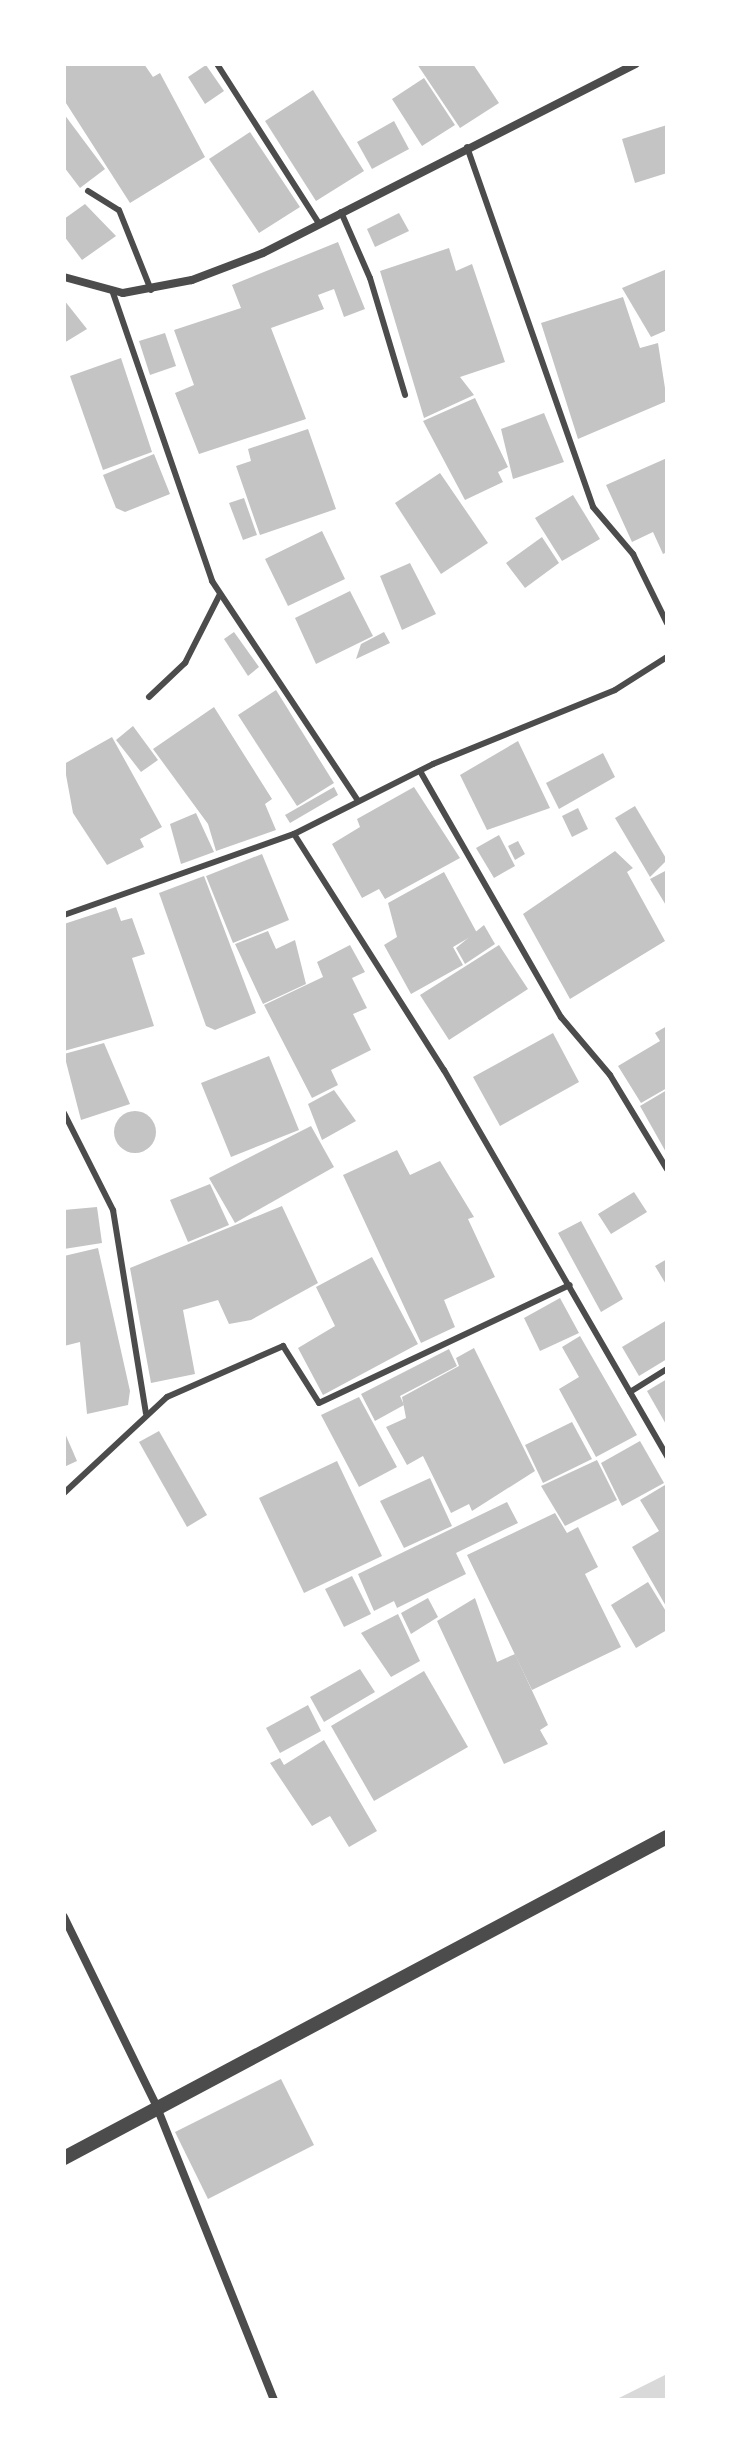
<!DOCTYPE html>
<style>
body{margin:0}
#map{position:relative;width:731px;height:2464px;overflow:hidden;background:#fff;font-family:"Fira Sans",sans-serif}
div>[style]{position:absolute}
.water>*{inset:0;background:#d9d9d9}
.building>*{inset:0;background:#c4c4c4}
.round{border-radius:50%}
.service>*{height:6px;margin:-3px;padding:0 3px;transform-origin:3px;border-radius:3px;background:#4c4c4c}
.minor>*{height:8px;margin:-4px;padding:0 4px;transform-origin:4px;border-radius:4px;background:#4c4c4c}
.tertiary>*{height:14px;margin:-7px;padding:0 7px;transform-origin:7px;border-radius:7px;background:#4c4c4c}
span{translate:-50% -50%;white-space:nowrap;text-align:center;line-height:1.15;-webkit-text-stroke:8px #fff;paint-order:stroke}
.frame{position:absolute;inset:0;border:66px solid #fff;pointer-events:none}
</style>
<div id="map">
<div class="water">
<i style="clip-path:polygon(667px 2374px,667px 2400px,615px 2400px)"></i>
</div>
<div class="building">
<i style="clip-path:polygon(64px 64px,144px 64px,153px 77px,160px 73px,205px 157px,130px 203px,64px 100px)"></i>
<i style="clip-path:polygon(417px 64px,473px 64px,499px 103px,460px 128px)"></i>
<i style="clip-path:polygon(206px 65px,224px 91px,205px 104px,188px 77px)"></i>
<i style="clip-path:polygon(424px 78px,455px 125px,422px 146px,392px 99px)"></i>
<i style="clip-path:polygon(313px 90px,364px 171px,316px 201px,265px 121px)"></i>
<i style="clip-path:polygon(64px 114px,105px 169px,80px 188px,64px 167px)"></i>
<i style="clip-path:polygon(394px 121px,409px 149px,372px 169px,357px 142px)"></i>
<i style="clip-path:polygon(667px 125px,667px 173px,635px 183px,622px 139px)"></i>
<i style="clip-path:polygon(250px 132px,300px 207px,259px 233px,209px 159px)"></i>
<i style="clip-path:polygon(85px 204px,116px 236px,82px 260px,64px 236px,64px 219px)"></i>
<i style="clip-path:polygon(399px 213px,409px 231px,375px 247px,367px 229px)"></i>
<i style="clip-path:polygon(338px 242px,365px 309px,344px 317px,334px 289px,318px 295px,324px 309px,271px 328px,306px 419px,199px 454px,175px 393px,194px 385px,174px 330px,241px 308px,232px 285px)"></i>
<i style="clip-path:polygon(449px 248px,456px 271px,472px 264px,505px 362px,460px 377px,474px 395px,424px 418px,380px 271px)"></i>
<i style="clip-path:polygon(667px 269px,667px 330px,651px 337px,622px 288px)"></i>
<i style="clip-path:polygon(623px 297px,640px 348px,658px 343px,667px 401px,578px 439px,541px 323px)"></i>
<i style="clip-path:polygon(64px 300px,87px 329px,64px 343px)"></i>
<i style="clip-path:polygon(165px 333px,176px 366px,150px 375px,139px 341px)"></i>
<i style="clip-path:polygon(121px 358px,152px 452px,103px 470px,70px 376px)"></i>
<i style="clip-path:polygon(475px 398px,508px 467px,498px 472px,503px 482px,465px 500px,423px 421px)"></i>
<i style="clip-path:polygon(544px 413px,564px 462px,513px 479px,501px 429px)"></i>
<i style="clip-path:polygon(308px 429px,336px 509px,260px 535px,236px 466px,251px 461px,248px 449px)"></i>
<i style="clip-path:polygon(154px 454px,170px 494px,125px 512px,116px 508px,103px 475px)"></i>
<i style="clip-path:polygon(667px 458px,667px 552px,663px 554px,653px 532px,632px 542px,606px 485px)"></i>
<i style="clip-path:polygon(440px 473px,488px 543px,441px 574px,395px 503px)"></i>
<i style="clip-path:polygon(573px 495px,600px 539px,562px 561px,535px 518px)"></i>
<i style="clip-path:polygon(244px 498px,257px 535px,243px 540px,229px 503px)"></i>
<i style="clip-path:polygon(322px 531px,345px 579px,288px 606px,265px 559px)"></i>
<i style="clip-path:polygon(542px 537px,559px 563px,525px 588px,506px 563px)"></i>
<i style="clip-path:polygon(410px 563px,436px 614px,402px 630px,380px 576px)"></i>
<i style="clip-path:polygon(350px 591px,373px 636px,316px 664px,295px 618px)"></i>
<i style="clip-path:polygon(234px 632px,259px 667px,248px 676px,224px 639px)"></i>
<i style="clip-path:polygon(384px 632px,390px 643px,356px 659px,361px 644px)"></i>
<i style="clip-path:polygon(276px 690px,334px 783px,297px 806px,238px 715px)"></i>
<i style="clip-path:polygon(214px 707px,272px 799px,265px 804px,276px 830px,216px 851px,208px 824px,153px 749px)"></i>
<i style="clip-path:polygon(133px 726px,158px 760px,141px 772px,116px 740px)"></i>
<i style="clip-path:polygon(112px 737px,162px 827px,140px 839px,144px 847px,107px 865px,73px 813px,64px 764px)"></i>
<i style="clip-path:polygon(518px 741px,550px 808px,487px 830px,460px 775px)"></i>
<i style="clip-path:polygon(603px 753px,615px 777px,559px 809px,546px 783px)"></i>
<i style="clip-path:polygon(334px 787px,338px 795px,290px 823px,285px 815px)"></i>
<i style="clip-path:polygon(414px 787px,460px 858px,385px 899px,379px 889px,362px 898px,332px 844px,360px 827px,357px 819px)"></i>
<i style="clip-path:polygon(635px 806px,667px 860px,650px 877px,615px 818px)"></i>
<i style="clip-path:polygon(578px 808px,588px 829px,572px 837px,562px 816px)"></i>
<i style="clip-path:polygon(196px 813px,214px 852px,181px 864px,170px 824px)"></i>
<i style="clip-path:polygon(499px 835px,515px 866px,494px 878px,476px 848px)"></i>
<i style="clip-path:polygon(518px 841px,525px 854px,515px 860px,508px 846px)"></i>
<i style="clip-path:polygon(615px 851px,633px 868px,627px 872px,665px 941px,570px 999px,523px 914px)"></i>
<i style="clip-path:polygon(262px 854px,289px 920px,233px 943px,206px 876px)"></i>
<i style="clip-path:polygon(667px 870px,667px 907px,650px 879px)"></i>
<i style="clip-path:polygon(444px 872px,477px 933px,453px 947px,463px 965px,411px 994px,384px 945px,397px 937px,388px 903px)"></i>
<i style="clip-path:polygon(204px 876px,256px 1013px,215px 1030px,206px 1026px,159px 893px)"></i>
<i style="clip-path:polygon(116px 907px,121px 921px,132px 918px,145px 954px,132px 958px,154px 1026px,64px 1051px,64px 924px)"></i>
<i style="clip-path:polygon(484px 925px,495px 944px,465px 964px,456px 948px)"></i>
<i style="clip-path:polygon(268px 931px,276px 949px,295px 940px,306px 984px,263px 1004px,235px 944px)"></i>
<i style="clip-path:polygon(350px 945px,365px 972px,352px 978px,367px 1008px,353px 1014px,371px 1050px,331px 1070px,338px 1085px,312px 1098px,264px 1005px,323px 977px,317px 962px)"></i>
<i style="clip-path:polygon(499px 945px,528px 989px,449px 1040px,420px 995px)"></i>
<i style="clip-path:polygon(667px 1026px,667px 1088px,641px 1103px,618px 1066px,660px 1041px,655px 1033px)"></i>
<i style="clip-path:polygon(553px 1033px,579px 1082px,500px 1126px,473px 1077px)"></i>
<i style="clip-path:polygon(104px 1043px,130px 1104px,81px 1120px,64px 1054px)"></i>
<i style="clip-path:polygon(269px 1056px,299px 1130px,231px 1157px,201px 1083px)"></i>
<i style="clip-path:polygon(334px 1090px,356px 1121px,322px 1140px,308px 1104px)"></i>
<i style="clip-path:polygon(667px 1090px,667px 1154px,640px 1106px)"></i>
<i class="round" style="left:114px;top:1111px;width:42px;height:42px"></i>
<i style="clip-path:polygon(311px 1126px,334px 1167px,235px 1223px,209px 1178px)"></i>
<i style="clip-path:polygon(397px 1150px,410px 1175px,440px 1161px,474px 1217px,468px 1219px,495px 1277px,444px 1300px,455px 1327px,421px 1343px,343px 1175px)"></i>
<i style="clip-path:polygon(210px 1184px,229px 1225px,188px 1242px,170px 1200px)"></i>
<i style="clip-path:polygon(634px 1192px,647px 1212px,611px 1234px,598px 1214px)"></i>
<i style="clip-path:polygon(282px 1206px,318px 1283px,251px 1320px,229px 1324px,218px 1300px,183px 1310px,195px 1374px,151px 1383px,130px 1268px)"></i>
<i style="clip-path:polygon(97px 1207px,102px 1243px,64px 1249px,64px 1210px)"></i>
<i style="clip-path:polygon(581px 1221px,623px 1299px,601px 1312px,558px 1233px)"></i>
<i style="clip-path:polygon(98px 1248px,130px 1391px,128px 1405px,87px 1414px,80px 1342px,64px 1346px,64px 1256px)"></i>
<i style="clip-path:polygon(372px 1257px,418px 1344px,323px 1395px,298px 1348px,335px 1326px,316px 1287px)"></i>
<i style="clip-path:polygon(667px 1259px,667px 1286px,655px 1266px)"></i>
<i style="clip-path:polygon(560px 1298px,579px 1333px,540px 1351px,524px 1318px)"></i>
<i style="clip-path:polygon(667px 1320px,667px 1359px,639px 1376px,622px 1347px)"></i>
<i style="clip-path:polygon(580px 1336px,637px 1435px,596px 1457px,559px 1389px,579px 1377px,562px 1347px)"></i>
<i style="clip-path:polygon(474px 1348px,535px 1471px,472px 1511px,469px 1504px,451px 1513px,423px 1456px,407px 1465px,386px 1427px,406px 1418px,402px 1397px,459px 1366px,456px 1358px)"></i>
<i style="clip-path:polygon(449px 1349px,457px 1366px,400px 1396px,404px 1405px,375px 1421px,361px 1394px)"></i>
<i style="clip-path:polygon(667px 1379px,667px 1426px,647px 1391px)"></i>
<i style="clip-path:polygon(359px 1397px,397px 1467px,359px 1487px,321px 1415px)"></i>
<i style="clip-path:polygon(572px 1422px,592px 1459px,543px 1483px,525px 1445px)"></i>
<i style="clip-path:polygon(64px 1431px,77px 1461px,64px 1467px)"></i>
<i style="clip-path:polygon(159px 1431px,207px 1515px,187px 1527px,139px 1442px)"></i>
<i style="clip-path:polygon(640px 1441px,664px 1483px,622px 1506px,601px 1463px)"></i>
<i style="clip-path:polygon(597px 1460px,617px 1500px,565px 1526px,541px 1486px)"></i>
<i style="clip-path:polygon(337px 1461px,382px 1556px,304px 1593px,259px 1498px)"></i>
<i style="clip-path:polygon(430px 1478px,452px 1526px,404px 1548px,380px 1501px)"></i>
<i style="clip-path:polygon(665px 1485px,667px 1489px,667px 1608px,632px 1547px,659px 1531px,640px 1500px)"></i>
<i style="clip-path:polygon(507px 1502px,518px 1523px,456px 1553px,466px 1574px,397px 1608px,394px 1601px,374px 1611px,358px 1574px)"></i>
<i style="clip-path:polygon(555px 1513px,567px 1533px,578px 1527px,598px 1567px,585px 1574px,621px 1647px,532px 1690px,467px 1555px)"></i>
<i style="clip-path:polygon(352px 1576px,371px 1614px,344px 1627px,325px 1589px)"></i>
<i style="clip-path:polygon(648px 1582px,667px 1613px,667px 1630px,636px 1648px,611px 1605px)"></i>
<i style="clip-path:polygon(428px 1598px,438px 1617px,411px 1634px,401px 1613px)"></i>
<i style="clip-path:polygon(475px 1598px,497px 1662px,515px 1654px,548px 1725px,540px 1730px,548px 1744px,504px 1764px,437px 1621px)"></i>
<i style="clip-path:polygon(398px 1614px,420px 1661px,391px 1677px,361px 1633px)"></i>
<i style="clip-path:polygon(360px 1669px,375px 1692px,324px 1722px,310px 1697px)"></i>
<i style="clip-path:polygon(424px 1671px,468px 1747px,374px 1801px,331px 1726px)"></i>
<i style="clip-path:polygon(308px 1705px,321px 1731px,280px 1753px,266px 1728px)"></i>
<i style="clip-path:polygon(324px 1740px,377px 1831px,349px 1847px,330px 1816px,312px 1826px,270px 1763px,280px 1758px,284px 1765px)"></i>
<i style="clip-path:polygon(281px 2079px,314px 2145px,208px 2199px,175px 2132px)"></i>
</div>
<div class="service">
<i style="left:217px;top:64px;width:188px;rotate:57.4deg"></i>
<i style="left:467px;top:147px;width:381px;rotate:70.7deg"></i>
<i style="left:593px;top:507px;width:62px;rotate:49.6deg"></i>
<i style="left:633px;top:554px;width:77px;rotate:63.8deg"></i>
<i style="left:88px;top:191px;width:36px;rotate:32deg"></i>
<i style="left:119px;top:210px;width:86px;rotate:68.2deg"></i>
<i style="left:341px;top:212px;width:72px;rotate:66.3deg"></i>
<i style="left:370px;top:278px;width:122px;rotate:73.3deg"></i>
<i style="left:112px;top:290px;width:308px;rotate:71deg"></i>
<i style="left:212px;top:581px;width:264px;rotate:56.4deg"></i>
<i style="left:149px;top:697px;width:50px;rotate:-43.4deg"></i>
<i style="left:185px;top:663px;width:77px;rotate:-63.1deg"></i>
<i style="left:420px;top:771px;width:284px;rotate:60.2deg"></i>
<i style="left:561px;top:1017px;width:76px;rotate:49.8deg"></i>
<i style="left:610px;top:1075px;width:110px;rotate:58.8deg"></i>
<i style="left:294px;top:834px;width:280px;rotate:57.6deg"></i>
<i style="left:444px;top:1070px;width:447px;rotate:60deg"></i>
<i style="left:64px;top:915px;width:244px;rotate:-19.4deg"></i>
<i style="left:294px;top:834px;width:156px;rotate:-26.7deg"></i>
<i style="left:433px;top:764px;width:196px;rotate:-22.1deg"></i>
<i style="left:615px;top:690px;width:62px;rotate:-32.4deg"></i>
<i style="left:64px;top:1113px;width:109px;rotate:63.2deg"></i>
<i style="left:113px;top:1210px;width:206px;rotate:80.8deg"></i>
<i style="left:630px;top:1392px;width:44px;rotate:-31.9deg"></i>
<i style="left:64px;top:1493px;width:141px;rotate:-43deg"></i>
<i style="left:167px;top:1397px;width:127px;rotate:-23.7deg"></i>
<i style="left:283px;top:1346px;width:67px;rotate:57.7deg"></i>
<i style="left:319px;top:1403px;width:277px;rotate:-25.2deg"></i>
</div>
<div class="minor">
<i style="left:64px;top:277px;width:61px;rotate:15.2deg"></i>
<i style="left:123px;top:293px;width:70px;rotate:-10.7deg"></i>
<i style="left:192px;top:280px;width:76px;rotate:-20.8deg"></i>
<i style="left:263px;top:253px;width:418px;rotate:-26.9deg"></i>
<i style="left:64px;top:1917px;width:209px;rotate:63.9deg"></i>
<i style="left:156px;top:2105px;width:318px;rotate:68.2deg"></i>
</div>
<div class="tertiary">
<i style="left:64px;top:2158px;width:683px;rotate:-28.03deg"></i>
</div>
<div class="frame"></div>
</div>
